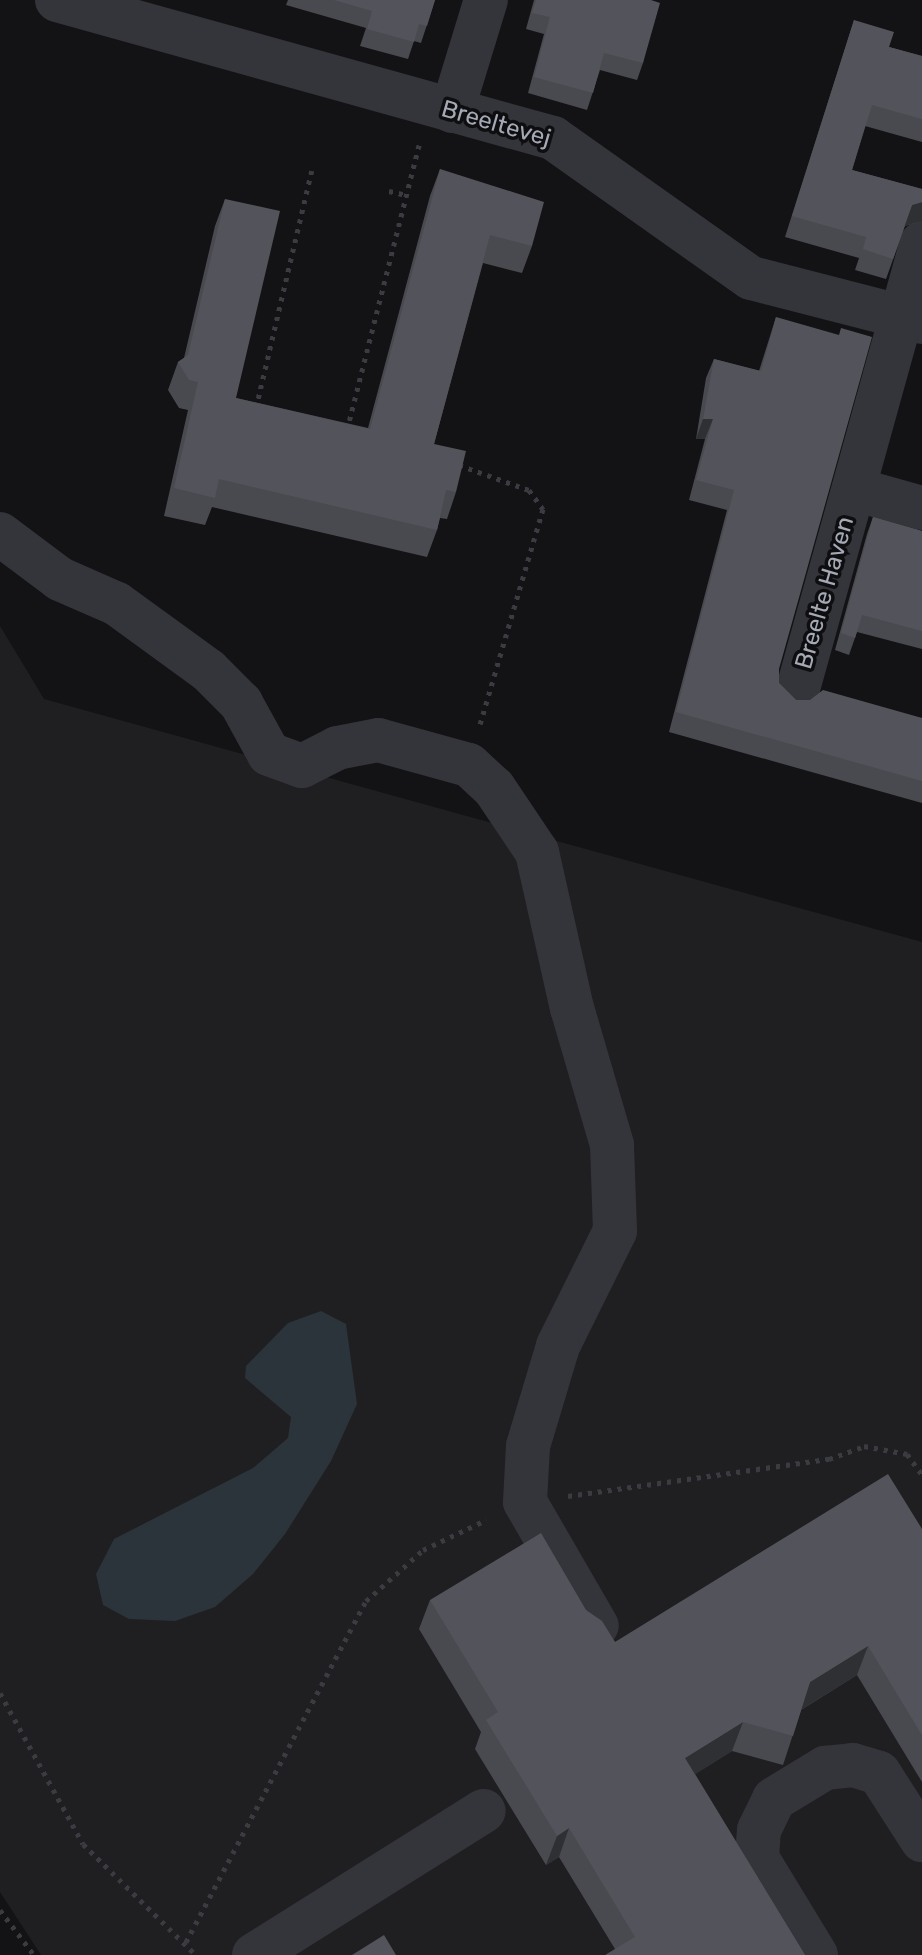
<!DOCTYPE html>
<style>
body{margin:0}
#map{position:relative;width:922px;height:1955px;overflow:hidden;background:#131315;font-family:Rubik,sans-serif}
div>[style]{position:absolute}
.built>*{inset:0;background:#1f1f22}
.water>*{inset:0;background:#2b343a}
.path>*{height:5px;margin-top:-2.5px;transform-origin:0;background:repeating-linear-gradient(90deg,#3a3c41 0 4px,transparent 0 10px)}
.minor>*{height:44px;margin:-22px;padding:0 22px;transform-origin:22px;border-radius:22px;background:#34353a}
.wall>*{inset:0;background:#494a50}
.shaded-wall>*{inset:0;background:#2f3034}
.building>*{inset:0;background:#53545b}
span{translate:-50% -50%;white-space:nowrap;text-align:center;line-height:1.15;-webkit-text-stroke:7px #0e0e10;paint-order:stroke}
.street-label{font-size:24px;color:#a4a9b5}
</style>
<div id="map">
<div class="built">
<i style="clip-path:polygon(0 626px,44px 699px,922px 942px,922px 1955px,41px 1955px,0 1892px)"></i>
</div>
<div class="water">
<i style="clip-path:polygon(321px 1311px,346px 1324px,357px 1404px,331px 1461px,285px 1534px,253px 1574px,215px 1607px,175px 1621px,129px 1619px,103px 1605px,96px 1574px,114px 1539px,253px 1468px,288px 1438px,291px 1417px,245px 1378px,246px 1366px,288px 1323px)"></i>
</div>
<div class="path">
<i style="left:389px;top:191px;width:18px;rotate:13deg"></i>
<i style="left:256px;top:408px;width:244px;rotate:-76.8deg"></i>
<i style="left:347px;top:430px;width:294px;rotate:-75.8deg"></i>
<i style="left:459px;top:465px;width:74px;rotate:19.7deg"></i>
<i style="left:529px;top:490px;width:24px;rotate:54deg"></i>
<i style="left:543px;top:509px;width:224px;rotate:106.3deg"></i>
<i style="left:568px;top:1496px;width:264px;rotate:-8.1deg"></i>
<i style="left:829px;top:1459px;width:37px;rotate:-20deg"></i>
<i style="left:864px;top:1446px;width:44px;rotate:10.5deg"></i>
<i style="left:907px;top:1454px;width:26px;rotate:54deg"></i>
<i style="left:0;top:1693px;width:172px;rotate:61.2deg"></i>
<i style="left:83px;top:1844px;width:158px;rotate:44.5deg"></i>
<i style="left:0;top:1910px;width:56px;rotate:52.9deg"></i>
<i style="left:186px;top:1942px;width:386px;rotate:-62.2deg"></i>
<i style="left:366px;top:1601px;width:76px;rotate:-41.8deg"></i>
<i style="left:423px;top:1550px;width:70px;rotate:-25.5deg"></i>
</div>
<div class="minor">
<i style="left:57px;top:0;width:515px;rotate:15.55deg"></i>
<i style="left:553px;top:138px;width:242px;rotate:35.3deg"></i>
<i style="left:751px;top:278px;width:177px;rotate:14.4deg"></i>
<i style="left:452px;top:111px;width:116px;rotate:-73deg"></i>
<i style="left:854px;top:489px;width:71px;rotate:15.6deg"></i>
<i style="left:0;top:534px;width:75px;rotate:36.9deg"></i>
<i style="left:60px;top:579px;width:62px;rotate:23.7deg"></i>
<i style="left:117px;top:604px;width:112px;rotate:36deg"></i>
<i style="left:208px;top:670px;width:47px;rotate:45deg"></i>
<i style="left:241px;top:703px;width:58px;rotate:61.2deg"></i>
<i style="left:269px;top:754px;width:35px;rotate:20deg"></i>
<i style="left:302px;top:766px;width:39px;rotate:-27deg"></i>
<i style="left:337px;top:748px;width:42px;rotate:-11deg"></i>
<i style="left:378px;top:740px;width:94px;rotate:15.4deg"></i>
<i style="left:469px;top:765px;width:34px;rotate:43deg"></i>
<i style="left:494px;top:788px;width:77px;rotate:56.1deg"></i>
<i style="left:537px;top:852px;width:160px;rotate:77.4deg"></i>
<i style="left:572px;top:1008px;width:143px;rotate:73.7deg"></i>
<i style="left:612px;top:1145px;width:86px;rotate:88deg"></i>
<i style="left:615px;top:1231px;width:128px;rotate:116.4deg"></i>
<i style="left:558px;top:1346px;width:104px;rotate:106.7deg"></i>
<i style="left:528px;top:1446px;width:56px;rotate:93.1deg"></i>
<i style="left:525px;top:1502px;width:143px;rotate:59.9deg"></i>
<i style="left:796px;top:696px;width:470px;rotate:-74.5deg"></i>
<i style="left:254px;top:1955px;width:271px;rotate:-32.1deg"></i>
<i style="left:816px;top:1955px;width:114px;rotate:-121.3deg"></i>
<i style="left:757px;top:1858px;width:28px;rotate:-86deg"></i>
<i style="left:759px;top:1830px;width:34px;rotate:-64deg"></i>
<i style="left:774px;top:1799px;width:60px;rotate:-31.3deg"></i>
<i style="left:825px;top:1768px;width:28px;rotate:-6deg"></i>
<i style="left:853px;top:1765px;width:27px;rotate:17deg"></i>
<i style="left:879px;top:1773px;width:80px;rotate:57.3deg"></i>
</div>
<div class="wall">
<i style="clip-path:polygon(288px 0,435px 0,421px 43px,414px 41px,408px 59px,360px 46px,366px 28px,286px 5px)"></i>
<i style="clip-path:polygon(534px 0,651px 0,643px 63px,637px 80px,600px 70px,587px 110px,528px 93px,544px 34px,526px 29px)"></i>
<i style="clip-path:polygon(854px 20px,889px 47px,922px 56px,922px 142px,865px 126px,852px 170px,922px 189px,922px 221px,905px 226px,886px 279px,855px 270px,859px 258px,785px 237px)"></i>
<i style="clip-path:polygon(440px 169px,532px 246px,522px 273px,483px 263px,434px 444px,456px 492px,447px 519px,440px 518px,437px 530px,427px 557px,212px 507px,205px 525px,164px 516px,188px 410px,179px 408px,168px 390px,178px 362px,184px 358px,215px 226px,225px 199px,236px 398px,368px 428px,430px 196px)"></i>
<i style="clip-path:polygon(776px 317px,779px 683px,796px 700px,922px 718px,922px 803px,669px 732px,727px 510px,689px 500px,705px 439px,696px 439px,706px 378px,714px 359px,759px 371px)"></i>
<i style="clip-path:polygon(873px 517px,922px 531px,922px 649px,857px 632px,849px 655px,835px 650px,867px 534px)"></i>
<i style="clip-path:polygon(922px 1529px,922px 1782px,857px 1675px,801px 1710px,783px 1765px,732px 1751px,695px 1774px,805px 1955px,615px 1949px,559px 1857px,546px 1865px,475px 1749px,481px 1732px,419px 1629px,430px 1600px,586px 1610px,615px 1642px)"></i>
</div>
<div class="shaded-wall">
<i style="clip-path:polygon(922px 202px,922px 221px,904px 226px,912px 205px)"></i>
<i style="clip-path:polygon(703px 419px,713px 419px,705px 439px,696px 439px)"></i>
<i style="clip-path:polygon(868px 1646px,857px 1675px,799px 1711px,810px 1682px)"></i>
<i style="clip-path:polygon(743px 1722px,732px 1751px,675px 1787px,685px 1758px)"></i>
<i style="clip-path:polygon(569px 1828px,559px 1857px,546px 1865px,557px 1836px)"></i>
</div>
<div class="building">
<i style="clip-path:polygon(334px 0,435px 0,427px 26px,419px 24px,414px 42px,367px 29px,372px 11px)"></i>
<i style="clip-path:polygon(536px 0,651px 0,660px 3px,643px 63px,604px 53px,593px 93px,534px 77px,550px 17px,532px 13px)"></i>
<i style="clip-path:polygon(854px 20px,894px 32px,889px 47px,922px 56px,922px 119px,872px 105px,852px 170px,922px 189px,922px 202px,912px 205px,893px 259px,863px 249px,866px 237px,792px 216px)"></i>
<i style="clip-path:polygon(440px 169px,544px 202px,532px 246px,490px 235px,434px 444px,466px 451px,456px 492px,446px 490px,437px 530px,219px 479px,215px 498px,174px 488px,198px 382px,189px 380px,178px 362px,188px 355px,225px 199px,280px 211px,236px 398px,370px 429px)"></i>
<i style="clip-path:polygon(776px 317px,839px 335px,841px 328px,872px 337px,779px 669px,779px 683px,796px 700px,810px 700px,823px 690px,922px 718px,922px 781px,676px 712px,734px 490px,696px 480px,713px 419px,703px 419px,714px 359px,761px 371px)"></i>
<i style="clip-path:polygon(873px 517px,922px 531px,922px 631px,862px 615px,855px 638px,841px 633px)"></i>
<i style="clip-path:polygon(888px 1474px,922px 1529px,922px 1735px,868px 1646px,810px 1682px,793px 1736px,743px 1722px,685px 1758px,805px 1955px,605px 1955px,635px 1937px,569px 1828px,557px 1836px,486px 1720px,498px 1712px,430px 1600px,541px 1533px,586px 1610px,602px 1621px,615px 1642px)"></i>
<i style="clip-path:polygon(384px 1935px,396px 1955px,352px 1955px)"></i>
</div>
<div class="street-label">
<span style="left:496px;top:124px;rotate:16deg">Breeltevej</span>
<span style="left:825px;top:593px;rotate:-74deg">Breelte Haven</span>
</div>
</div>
